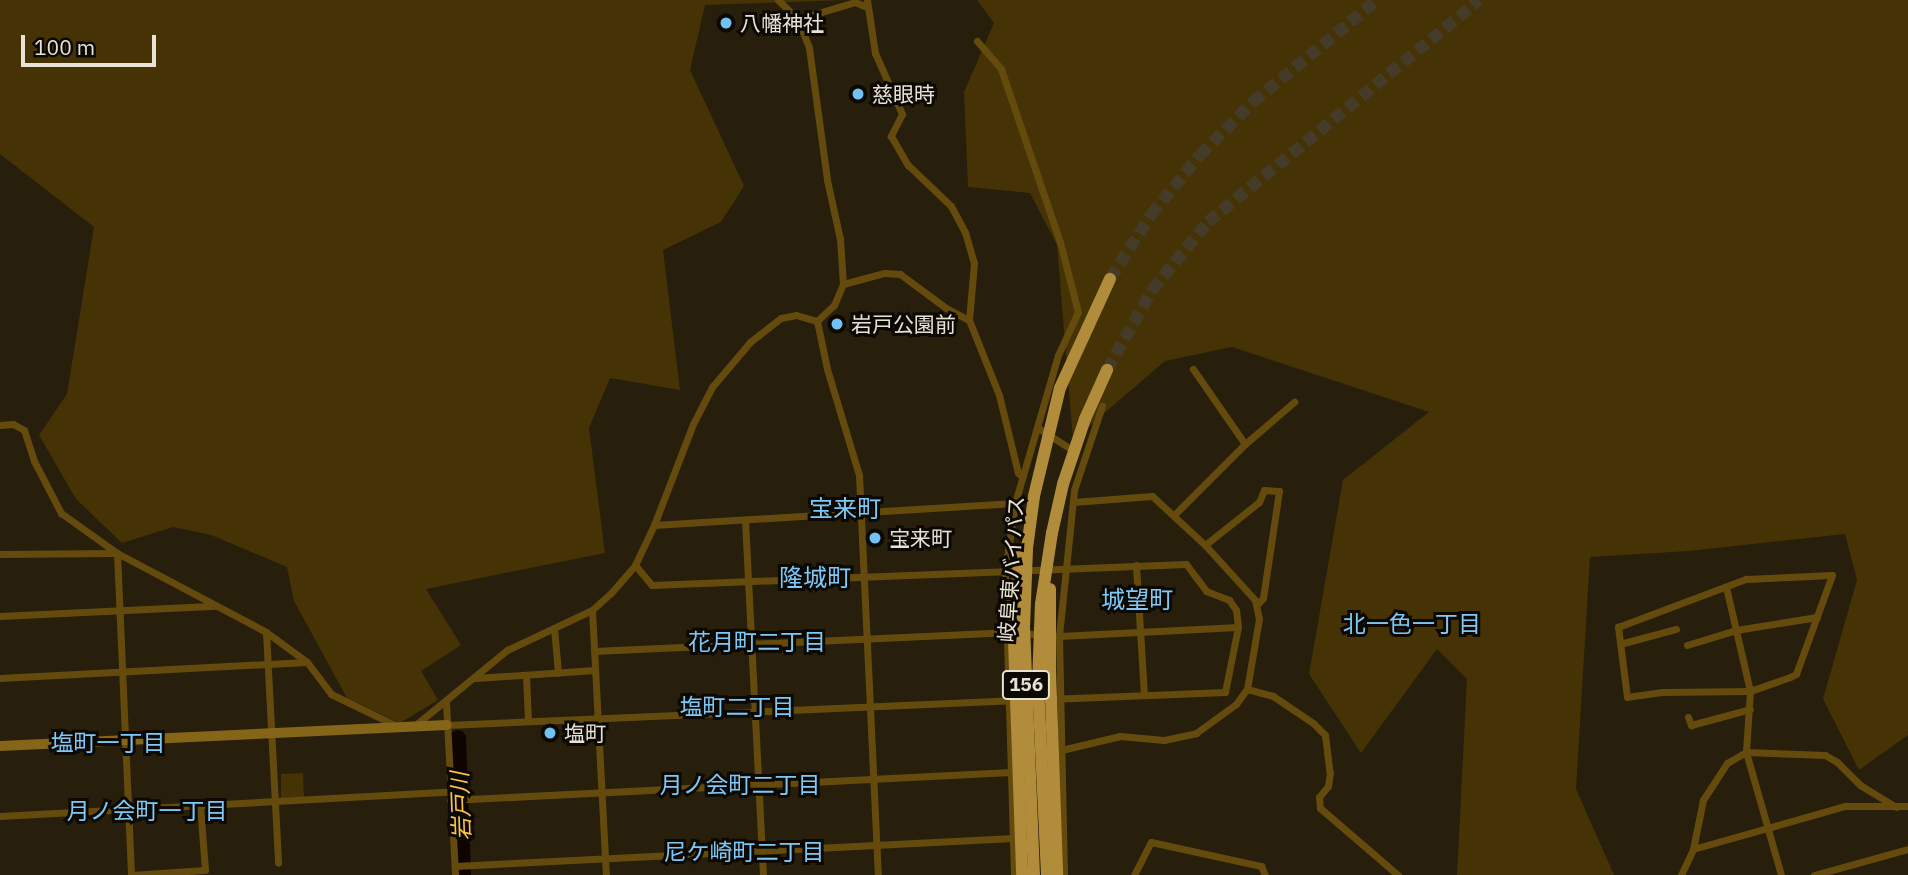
<!DOCTYPE html>
<meta charset="utf-8">
<style>
body{margin:0}
#map{position:relative;width:1908px;height:875px;overflow:hidden;background:#271e0b;font-family:"IBM Plex Sans","Noto Sans JP",sans-serif}
div>[style]{position:absolute}
.green>*{inset:0;background:#453306}
.river>*{height:16px;margin:-8px;padding:0 8px;transform-origin:8px;border-radius:8px;background:#0f0400}
.highway-tunnel>*{height:12px;margin-top:-6px;transform-origin:0;background:repeating-linear-gradient(90deg,#443b29 0 12px,transparent 0 18px)}
.street>*{height:7px;margin:-3.5px;padding:0 3.5px;transform-origin:3.5px;border-radius:3.5px;background:#644b0d}
.secondary>*{height:10px;margin:-5px;padding:0 5px;transform-origin:5px;border-radius:5px;background:#856518}
.highway>*{height:12px;margin:-6px;padding:0 6px;transform-origin:6px;border-radius:6px;background:#b18c3a}
.dots>*{width:19px;height:19px;translate:-50% -50%;box-sizing:border-box;border:4px solid #0c0803;border-radius:50%}
span{translate:-50% -50%;white-space:nowrap;text-align:center;line-height:1.15;-webkit-text-stroke:6px #0c0803;paint-order:stroke}
.shield-label span{padding:2px 5px;background:#0c0803;border:2px solid;border-radius:5px;-webkit-text-stroke-width:0}
.shield-label{font-size:19px;color:#e8e2d6;font-weight:700}
.poi-label{font-size:21px;color:#e8e2d6}
.left{translate:0 -50%;text-align:left}
.street-label{font-size:21px;color:#e8e2d6}
.neighbourhood-label{font-size:23px;color:#7ec9f8}
.water-label{font-size:23px;color:#fcc546;font-style:italic}
.quarter-label{font-size:24px;color:#7ec9f8}
.scale{position:absolute;left:21px;top:35px;width:135px;height:32px;box-sizing:border-box;border:4px solid #e8e2d6;border-top:0;padding-left:9px;font-size:21px;line-height:24px;white-space:nowrap;color:#e8e2d6;-webkit-text-stroke:5px #0c0803;paint-order:stroke}
</style>
<div id="map">
<div class="green">
<i style="clip-path:polygon(0 0,847px 0,705px 5px,690px 70px,744px 186px,721px 222px,663px 250px,680px 390px,610px 378px,589px 428px,605px 553px,426px 589px,461px 645px,421px 671px,438px 700px,400px 723px,347px 698px,294px 601px,287px 567px,211px 535px,173px 527px,122px 543px,76px 499px,39px 435px,67px 394px,94px 227px,0 154px)"></i>
<i style="clip-path:polygon(977px 0,1908px 0,1908px 735px,1859px 770px,1823px 699px,1857px 580px,1845px 534px,1689px 551px,1590px 557px,1576px 789px,1614px 875px,1457px 875px,1467px 679px,1437px 649px,1361px 753px,1309px 674px,1343px 480px,1429px 412px,1232px 347px,1165px 361px,1073px 440px,1057px 245px,1030px 193px,968px 187px,964px 92px,994px 23px)"></i>
<i style="clip-path:polygon(303px 773px,304px 797px,281px 798px,281px 774px)"></i>
</div>
<div class="river">
<i style="left:458px;top:738px;width:137px;rotate:87.9deg"></i>
</div>
<div class="highway-tunnel">
<i style="left:1110px;top:279px;width:76px;rotate:-57.4deg"></i>
<i style="left:1151px;top:215px;width:77px;rotate:-50.8deg"></i>
<i style="left:1200px;top:155px;width:75px;rotate:-45deg"></i>
<i style="left:1253px;top:102px;width:161px;rotate:-39.4deg"></i>
<i style="left:1107px;top:370px;width:92px;rotate:-60.6deg"></i>
<i style="left:1152px;top:290px;width:88px;rotate:-50.5deg"></i>
<i style="left:1208px;top:222px;width:350px;rotate:-39.3deg"></i>
</div>
<div class="street">
<i style="left:778px;top:0;width:28px;rotate:44deg"></i>
<i style="left:798px;top:19px;width:31px;rotate:69deg"></i>
<i style="left:809px;top:48px;width:133px;rotate:82.2deg"></i>
<i style="left:827px;top:180px;width:60px;rotate:77.6deg"></i>
<i style="left:840px;top:239px;width:45px;rotate:86.2deg"></i>
<i style="left:843px;top:284px;width:23px;rotate:113deg"></i>
<i style="left:834px;top:305px;width:23px;rotate:137deg"></i>
<i style="left:867px;top:0;width:54px;rotate:81.4deg"></i>
<i style="left:875px;top:53px;width:67px;rotate:66.1deg"></i>
<i style="left:902px;top:114px;width:25px;rotate:117deg"></i>
<i style="left:891px;top:136px;width:34px;rotate:60deg"></i>
<i style="left:908px;top:165px;width:59px;rotate:43.6deg"></i>
<i style="left:951px;top:206px;width:30px;rotate:62deg"></i>
<i style="left:965px;top:232px;width:32px;rotate:74deg"></i>
<i style="left:974px;top:263px;width:57px;rotate:95deg"></i>
<i style="left:969px;top:320px;width:81px;rotate:68.2deg"></i>
<i style="left:999px;top:395px;width:80px;rotate:76.3deg"></i>
<i style="left:1018px;top:473px;width:6px;rotate:39deg"></i>
<i style="left:798px;top:19px;width:59px;rotate:-16.6deg"></i>
<i style="left:855px;top:2px;width:13px;rotate:23deg"></i>
<i style="left:977px;top:41px;width:37px;rotate:49deg"></i>
<i style="left:1001px;top:69px;width:183px;rotate:71.2deg"></i>
<i style="left:1060px;top:242px;width:72px;rotate:75.6deg"></i>
<i style="left:1078px;top:312px;width:47px;rotate:114.9deg"></i>
<i style="left:1058px;top:355px;width:154px;rotate:106.2deg"></i>
<i style="left:1015px;top:503px;width:69px;rotate:98.4deg"></i>
<i style="left:1005px;top:571px;width:304px;rotate:88.3deg"></i>
<i style="left:843px;top:284px;width:42px;rotate:-15deg"></i>
<i style="left:884px;top:273px;width:16px;rotate:4deg"></i>
<i style="left:900px;top:274px;width:57px;rotate:36.5deg"></i>
<i style="left:946px;top:308px;width:26px;rotate:28deg"></i>
<i style="left:817px;top:321px;width:49px;rotate:78.2deg"></i>
<i style="left:827px;top:369px;width:111px;rotate:73.2deg"></i>
<i style="left:859px;top:475px;width:400px;rotate:87.3deg"></i>
<i style="left:1193px;top:369px;width:91px;rotate:55.3deg"></i>
<i style="left:0;top:425px;width:13px;rotate:-4deg"></i>
<i style="left:13px;top:424px;width:13px;rotate:29deg"></i>
<i style="left:24px;top:430px;width:33px;rotate:72deg"></i>
<i style="left:34px;top:461px;width:59px;rotate:62.6deg"></i>
<i style="left:61px;top:513px;width:69px;rotate:35.5deg"></i>
<i style="left:117px;top:553px;width:169px;rotate:27.9deg"></i>
<i style="left:266px;top:632px;width:51px;rotate:36.2deg"></i>
<i style="left:307px;top:662px;width:40px;rotate:53deg"></i>
<i style="left:331px;top:694px;width:73px;rotate:25.9deg"></i>
<i style="left:1038px;top:428px;width:43px;rotate:32.6deg"></i>
<i style="left:1174px;top:515px;width:100px;rotate:-45deg"></i>
<i style="left:1245px;top:444px;width:65px;rotate:-40.6deg"></i>
<i style="left:745px;top:520px;width:355px;rotate:87.1deg"></i>
<i style="left:654px;top:525px;width:362px;rotate:-3.5deg"></i>
<i style="left:1205px;top:545px;width:69px;rotate:-38.5deg"></i>
<i style="left:1259px;top:502px;width:13px;rotate:-67deg"></i>
<i style="left:1264px;top:490px;width:15px;rotate:4deg"></i>
<i style="left:1279px;top:491px;width:108px;rotate:98.5deg"></i>
<i style="left:1263px;top:598px;width:9px;rotate:131deg"></i>
<i style="left:117px;top:553px;width:322px;rotate:87.5deg"></i>
<i style="left:0;top:554px;width:115px;rotate:-0.5deg"></i>
<i style="left:635px;top:565px;width:26px;rotate:50deg"></i>
<i style="left:652px;top:585px;width:534px;rotate:-2.25deg"></i>
<i style="left:1186px;top:564px;width:34px;rotate:53deg"></i>
<i style="left:1206px;top:591px;width:25px;rotate:21deg"></i>
<i style="left:1229px;top:600px;width:12px;rotate:55deg"></i>
<i style="left:1236px;top:610px;width:17px;rotate:83deg"></i>
<i style="left:1238px;top:627px;width:66px;rotate:101.3deg"></i>
<i style="left:1225px;top:692px;width:176px;rotate:177.7deg"></i>
<i style="left:1136px;top:565px;width:130px;rotate:86.5deg"></i>
<i style="left:1832px;top:575px;width:105px;rotate:110deg"></i>
<i style="left:1796px;top:674px;width:7px;rotate:153deg"></i>
<i style="left:1790px;top:677px;width:42px;rotate:160.7deg"></i>
<i style="left:1750px;top:691px;width:88px;rotate:179.3deg"></i>
<i style="left:1662px;top:692px;width:35px;rotate:172deg"></i>
<i style="left:1627px;top:697px;width:71px;rotate:-97.3deg"></i>
<i style="left:1618px;top:627px;width:137px;rotate:-20.6deg"></i>
<i style="left:1746px;top:579px;width:86px;rotate:-2.7deg"></i>
<i style="left:1726px;top:587px;width:107px;rotate:77deg"></i>
<i style="left:1750px;top:691px;width:61px;rotate:93.8deg"></i>
<i style="left:1746px;top:752px;width:128px;rotate:74.1deg"></i>
<i style="left:592px;top:610px;width:265px;rotate:87deg"></i>
<i style="left:0;top:616px;width:216px;rotate:-2.7deg"></i>
<i style="left:554px;top:628px;width:45px;rotate:84.9deg"></i>
<i style="left:266px;top:632px;width:231px;rotate:87deg"></i>
<i style="left:1022px;top:633px;width:37px;rotate:5deg"></i>
<i style="left:1059px;top:636px;width:179px;rotate:-2.9deg"></i>
<i style="left:1620px;top:644px;width:58px;rotate:-15deg"></i>
<i style="left:1687px;top:645px;width:51px;rotate:-17deg"></i>
<i style="left:1736px;top:630px;width:82px;rotate:-9.1deg"></i>
<i style="left:594px;top:651px;width:412px;rotate:-2.6deg"></i>
<i style="left:526px;top:675px;width:46px;rotate:87.5deg"></i>
<i style="left:0;top:678px;width:307px;rotate:-3deg"></i>
<i style="left:476px;top:678px;width:119px;rotate:-3.8deg"></i>
<i style="left:1247px;top:689px;width:27px;rotate:15deg"></i>
<i style="left:1273px;top:696px;width:48px;rotate:34deg"></i>
<i style="left:1313px;top:723px;width:17px;rotate:45deg"></i>
<i style="left:1325px;top:735px;width:38px;rotate:83deg"></i>
<i style="left:1330px;top:773px;width:13px;rotate:99deg"></i>
<i style="left:1328px;top:786px;width:14px;rotate:129deg"></i>
<i style="left:1319px;top:797px;width:11px;rotate:85deg"></i>
<i style="left:1320px;top:808px;width:103px;rotate:40.7deg"></i>
<i style="left:446px;top:702px;width:173px;rotate:87deg"></i>
<i style="left:1688px;top:717px;width:9px;rotate:69deg"></i>
<i style="left:1691px;top:725px;width:61px;rotate:-15.2deg"></i>
<i style="left:447px;top:725px;width:574px;rotate:-2.5deg"></i>
<i style="left:413px;top:727px;width:122px;rotate:-39.3deg"></i>
<i style="left:507px;top:650px;width:94px;rotate:-25.2deg"></i>
<i style="left:592px;top:610px;width:25px;rotate:-42deg"></i>
<i style="left:611px;top:593px;width:37px;rotate:-49deg"></i>
<i style="left:635px;top:565px;width:44px;rotate:-64.6deg"></i>
<i style="left:654px;top:525px;width:108px;rotate:-68.9deg"></i>
<i style="left:693px;top:424px;width:42px;rotate:-62.8deg"></i>
<i style="left:712px;top:387px;width:59px;rotate:-49.8deg"></i>
<i style="left:750px;top:342px;width:39px;rotate:-38deg"></i>
<i style="left:781px;top:318px;width:15px;rotate:-11deg"></i>
<i style="left:796px;top:315px;width:22px;rotate:16deg"></i>
<i style="left:1053px;top:752px;width:69px;rotate:-13.4deg"></i>
<i style="left:1120px;top:736px;width:44px;rotate:5.2deg"></i>
<i style="left:1164px;top:740px;width:33px;rotate:-12deg"></i>
<i style="left:1196px;top:733px;width:49px;rotate:-35.9deg"></i>
<i style="left:1236px;top:704px;width:19px;rotate:-54deg"></i>
<i style="left:1247px;top:689px;width:71px;rotate:-80.3deg"></i>
<i style="left:1259px;top:619px;width:19px;rotate:-102deg"></i>
<i style="left:1255px;top:600px;width:74px;rotate:-132.3deg"></i>
<i style="left:1205px;top:545px;width:72px;rotate:-137.2deg"></i>
<i style="left:1152px;top:496px;width:79px;rotate:175.7deg"></i>
<i style="left:450px;top:800px;width:561px;rotate:-2.86deg"></i>
<i style="left:1010px;top:772px;width:11px;rotate:-22deg"></i>
<i style="left:0;top:816px;width:451px;rotate:-3.1deg"></i>
<i style="left:1693px;top:849px;width:158px;rotate:-15.8deg"></i>
<i style="left:1845px;top:806px;width:63px"></i>
<i style="left:455px;top:866px;width:559px;rotate:-2.87deg"></i>
<i style="left:131px;top:875px;width:74px;rotate:-3.9deg"></i>
<i style="left:205px;top:870px;width:65px;rotate:-94.4deg"></i>
<i style="left:1064px;top:875px;width:239px;rotate:-91.2deg"></i>
<i style="left:1059px;top:636px;width:147px;rotate:-84.1deg"></i>
<i style="left:1074px;top:490px;width:89px;rotate:-71.6deg"></i>
<i style="left:1134px;top:875px;width:37px;rotate:-63deg"></i>
<i style="left:1151px;top:842px;width:113px;rotate:12.3deg"></i>
<i style="left:1261px;top:866px;width:10px;rotate:66deg"></i>
<i style="left:1681px;top:875px;width:29px;rotate:-65deg"></i>
<i style="left:1693px;top:849px;width:50px;rotate:-78.5deg"></i>
<i style="left:1703px;top:800px;width:44px;rotate:-57deg"></i>
<i style="left:1727px;top:763px;width:22px;rotate:-30deg"></i>
<i style="left:1746px;top:752px;width:79px;rotate:2.2deg"></i>
<i style="left:1825px;top:755px;width:14px;rotate:30deg"></i>
<i style="left:1837px;top:762px;width:33px;rotate:45deg"></i>
<i style="left:1860px;top:785px;width:42px;rotate:31.4deg"></i>
<i style="left:1814px;top:875px;width:98px;rotate:-15.5deg"></i>
</div>
<div class="secondary">
<i style="left:0;top:746px;width:447px;rotate:-2.7deg"></i>
</div>
<div class="highway">
<i style="left:1019px;top:555px;width:86px;rotate:93.3deg"></i>
<i style="left:1014px;top:641px;width:234px;rotate:88deg"></i>
<i style="left:1050px;top:589px;width:81px;rotate:90deg"></i>
<i style="left:1050px;top:670px;width:205px;rotate:88deg"></i>
<i style="left:1034px;top:875px;width:248px;rotate:-92.3deg"></i>
<i style="left:1024px;top:627px;width:79px;rotate:-87.8deg"></i>
<i style="left:1027px;top:548px;width:52px;rotate:-82.3deg"></i>
<i style="left:1034px;top:496px;width:111px;rotate:-76.5deg"></i>
<i style="left:1060px;top:388px;width:120px;rotate:-65.4deg"></i>
<i style="left:1047px;top:875px;width:191px;rotate:-92.7deg"></i>
<i style="left:1038px;top:684px;width:80px;rotate:-87.9deg"></i>
<i style="left:1041px;top:604px;width:72px;rotate:-81.2deg"></i>
<i style="left:1052px;top:533px;width:50px;rotate:-77.3deg"></i>
<i style="left:1063px;top:484px;width:69px;rotate:-71.3deg"></i>
<i style="left:1085px;top:419px;width:54px;rotate:-65.8deg"></i>
</div>
<div class="dots">
<i style="left:726px;top:23px;background:#70c1f4"></i>
<i style="left:858px;top:94px;background:#70c1f4"></i>
<i style="left:837px;top:324px;background:#70c1f4"></i>
<i style="left:875px;top:538px;background:#70c1f4"></i>
<i style="left:550px;top:733px;background:#70c1f4"></i>
</div>
<div class="shield-label">
<span style="left:1026px;top:685px">156</span>
</div>
<div class="poi-label">
<span class="left" style="left:740px;top:23px">八幡神社</span>
<span class="left" style="left:872px;top:94px">慈眼時</span>
<span class="left" style="left:851px;top:324px">岩戸公園前</span>
<span class="left" style="left:889px;top:538px">宝来町</span>
<span class="left" style="left:564px;top:733px">塩町</span>
</div>
<div class="street-label">
<span style="left:1011px;top:569px;rotate:-86deg">岐阜東バイパス</span>
</div>
<div class="neighbourhood-label">
<span style="left:1412px;top:623px">北一色一丁目</span>
<span style="left:757px;top:641px">花月町二丁目</span>
<span style="left:737px;top:706px">塩町二丁目</span>
<span style="left:108px;top:742px">塩町一丁目</span>
<span style="left:740px;top:784px">月ノ会町二丁目</span>
<span style="left:147px;top:810px">月ノ会町一丁目</span>
<span style="left:744px;top:851px">尼ケ崎町二丁目</span>
</div>
<div class="water-label">
<span style="left:460px;top:806px;rotate:-92deg">岩戸川</span>
</div>
<div class="quarter-label">
<span style="left:845px;top:509px">宝来町</span>
<span style="left:815px;top:578px">隆城町</span>
<span style="left:1137px;top:600px">城望町</span>
</div>
<div class="scale">100 m</div>
</div>
